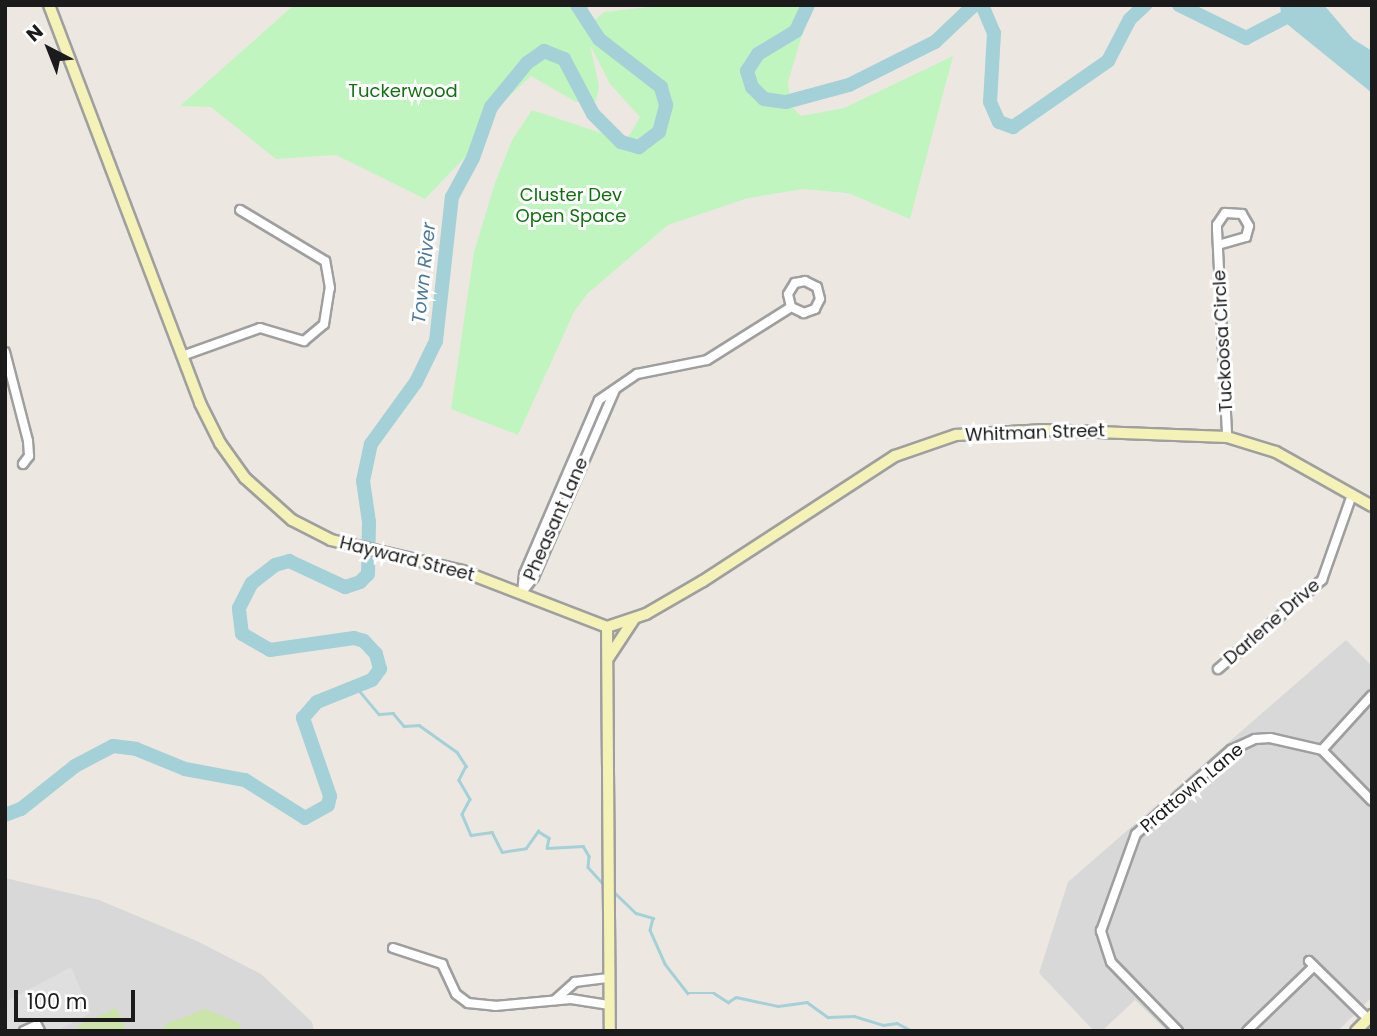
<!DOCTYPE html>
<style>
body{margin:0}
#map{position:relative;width:1377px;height:1036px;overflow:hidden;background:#ece8e1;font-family:Poppins,sans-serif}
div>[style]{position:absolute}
.residential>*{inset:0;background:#d9d8d8}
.grass>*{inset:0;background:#cbe4aa}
.park>*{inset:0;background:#c0f5c0}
.parking>*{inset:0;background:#dfdfdf}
.water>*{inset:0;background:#a4d0d7}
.stream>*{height:2.5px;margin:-1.25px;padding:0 1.25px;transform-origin:1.25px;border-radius:1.25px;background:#a4d0d7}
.river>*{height:14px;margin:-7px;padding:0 7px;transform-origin:7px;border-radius:7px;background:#a4d0d7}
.roads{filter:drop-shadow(2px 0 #9f9f9f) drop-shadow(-2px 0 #9f9f9f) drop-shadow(0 2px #9f9f9f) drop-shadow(0 -2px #9f9f9f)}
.street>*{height:8px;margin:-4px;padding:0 4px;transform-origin:4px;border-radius:4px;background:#fff}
.secondary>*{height:10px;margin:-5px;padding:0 5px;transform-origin:5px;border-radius:5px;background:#f4f2b7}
span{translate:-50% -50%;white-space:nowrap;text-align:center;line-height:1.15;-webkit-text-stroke:6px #fff;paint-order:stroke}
.park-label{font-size:18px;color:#137012}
.street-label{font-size:18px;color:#1b1b1b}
.water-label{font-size:19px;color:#4c7b9c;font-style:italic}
.frame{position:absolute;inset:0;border:7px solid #1b1b1b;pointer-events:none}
.north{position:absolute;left:14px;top:14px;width:70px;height:70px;-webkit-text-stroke:5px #fff;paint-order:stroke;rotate:318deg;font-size:19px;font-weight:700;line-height:28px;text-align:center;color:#1b1b1b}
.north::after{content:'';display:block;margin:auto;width:24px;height:32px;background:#1b1b1b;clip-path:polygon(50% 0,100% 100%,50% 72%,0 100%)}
.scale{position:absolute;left:14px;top:990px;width:121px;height:32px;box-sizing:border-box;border:4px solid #1b1b1b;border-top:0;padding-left:9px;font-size:21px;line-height:24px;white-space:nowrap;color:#1b1b1b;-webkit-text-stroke:5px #fff;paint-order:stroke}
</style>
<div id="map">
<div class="residential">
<i style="clip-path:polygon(1346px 640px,1372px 666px,1372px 997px,1338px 1031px,1167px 1031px,1135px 1000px,1102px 1031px,1094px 1031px,1039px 973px,1068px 882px)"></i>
<i style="clip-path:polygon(5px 878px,99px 900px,197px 941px,261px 974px,312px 1022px,314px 1031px,5px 1031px)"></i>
</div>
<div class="grass">
<i style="clip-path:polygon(116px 1008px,127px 1031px,79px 1031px,77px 1026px)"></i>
<i style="clip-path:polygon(205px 1009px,239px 1023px,242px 1031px,162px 1031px,166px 1024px)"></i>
</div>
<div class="park">
<i style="clip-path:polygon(294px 5px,590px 5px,585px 15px,587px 27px,604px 12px,667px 5px,811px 5px,788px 82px,791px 106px,801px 116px,844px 108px,953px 56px,910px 219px,848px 193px,803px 189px,748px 198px,668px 225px,587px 294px,574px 312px,518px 435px,451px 409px,474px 252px,495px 183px,512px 140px,532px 110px,626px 141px,640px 117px,610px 84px,590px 45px,599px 86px,596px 101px,576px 102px,531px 76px,503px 102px,468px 154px,425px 199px,336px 155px,276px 159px,211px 107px,180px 106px)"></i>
</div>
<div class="parking">
<i style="clip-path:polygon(71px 967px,91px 1013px,56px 1031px,5px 1031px,5px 1002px)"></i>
</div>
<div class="water">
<i style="clip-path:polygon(1280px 5px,1324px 5px,1353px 39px,1372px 51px,1372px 93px,1282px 20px)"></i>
</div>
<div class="stream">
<i style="left:357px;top:688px;width:34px;rotate:50deg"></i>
<i style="left:379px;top:714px;width:14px;rotate:-4deg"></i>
<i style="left:393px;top:713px;width:17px;rotate:50deg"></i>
<i style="left:404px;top:726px;width:15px;rotate:-4deg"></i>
<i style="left:419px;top:725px;width:47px;rotate:35.4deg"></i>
<i style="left:457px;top:752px;width:17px;rotate:57deg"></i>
<i style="left:466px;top:766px;width:16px;rotate:117deg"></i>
<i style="left:459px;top:780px;width:22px;rotate:60deg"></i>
<i style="left:470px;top:799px;width:17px;rotate:118deg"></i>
<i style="left:462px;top:814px;width:23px;rotate:67deg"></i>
<i style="left:471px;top:835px;width:21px;rotate:-8deg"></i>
<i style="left:492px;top:832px;width:22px;rotate:63deg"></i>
<i style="left:502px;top:852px;width:24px;rotate:-9deg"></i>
<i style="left:526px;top:848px;width:21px;rotate:-55deg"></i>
<i style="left:538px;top:831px;width:13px;rotate:32deg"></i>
<i style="left:549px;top:838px;width:10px;rotate:101deg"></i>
<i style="left:547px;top:848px;width:36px;rotate:-3deg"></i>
<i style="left:583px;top:846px;width:12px;rotate:59deg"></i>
<i style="left:589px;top:856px;width:11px;rotate:95deg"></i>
<i style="left:588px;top:867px;width:28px;rotate:48deg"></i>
<i style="left:613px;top:891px;width:32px;rotate:44deg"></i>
<i style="left:636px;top:913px;width:18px;rotate:16deg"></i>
<i style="left:653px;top:918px;width:12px;rotate:104deg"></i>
<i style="left:650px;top:930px;width:37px;rotate:66deg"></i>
<i style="left:665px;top:964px;width:37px;rotate:52deg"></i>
<i style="left:688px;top:993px;width:26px"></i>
<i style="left:714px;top:993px;width:17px;rotate:33deg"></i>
<i style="left:728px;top:1002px;width:9px;rotate:-32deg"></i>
<i style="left:736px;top:997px;width:43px;rotate:12.1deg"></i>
<i style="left:778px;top:1006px;width:29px;rotate:-8deg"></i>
<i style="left:807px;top:1002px;width:26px;rotate:36deg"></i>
<i style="left:828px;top:1017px;width:26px;rotate:-2deg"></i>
<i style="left:854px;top:1016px;width:30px;rotate:17deg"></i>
<i style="left:883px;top:1025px;width:14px;rotate:-8deg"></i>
<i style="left:897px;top:1023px;width:15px;rotate:28deg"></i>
<i style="left:910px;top:1030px;width:21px;rotate:3deg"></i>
</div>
<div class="river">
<i style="left:808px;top:5px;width:29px;rotate:115deg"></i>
<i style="left:796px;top:31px;width:44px;rotate:148.8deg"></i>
<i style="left:758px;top:54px;width:20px;rotate:123deg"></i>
<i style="left:747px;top:71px;width:17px;rotate:73deg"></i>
<i style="left:752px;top:87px;width:17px;rotate:45deg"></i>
<i style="left:764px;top:99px;width:22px;rotate:8deg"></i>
<i style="left:786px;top:102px;width:65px;rotate:-15.1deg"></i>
<i style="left:849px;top:85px;width:96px;rotate:-26.6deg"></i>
<i style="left:935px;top:42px;width:54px;rotate:-43.5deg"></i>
<i style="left:982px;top:5px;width:30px;rotate:67deg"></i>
<i style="left:994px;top:33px;width:69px;rotate:93.3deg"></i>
<i style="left:990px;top:102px;width:22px;rotate:66deg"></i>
<i style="left:999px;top:122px;width:15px;rotate:20deg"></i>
<i style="left:1013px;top:127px;width:116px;rotate:-34.8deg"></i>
<i style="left:1108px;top:61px;width:47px;rotate:-62.4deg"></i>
<i style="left:1130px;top:19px;width:21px;rotate:-43deg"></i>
<i style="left:1179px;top:5px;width:75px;rotate:26.2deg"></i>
<i style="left:1246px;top:38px;width:56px;rotate:-27.5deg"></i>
<i style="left:5px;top:815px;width:17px;rotate:-21deg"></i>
<i style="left:21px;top:809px;width:69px;rotate:-38.5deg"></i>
<i style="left:75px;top:766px;width:43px;rotate:-27.8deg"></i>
<i style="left:113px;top:746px;width:23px;rotate:7deg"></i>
<i style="left:136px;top:749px;width:53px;rotate:22.2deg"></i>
<i style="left:185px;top:769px;width:61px;rotate:10.4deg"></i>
<i style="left:245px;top:780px;width:71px;rotate:32.3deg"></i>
<i style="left:305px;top:818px;width:26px;rotate:-29deg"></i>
<i style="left:328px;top:805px;width:9px;rotate:-77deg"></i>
<i style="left:330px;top:796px;width:83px;rotate:-109.1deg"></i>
<i style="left:303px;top:718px;width:21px;rotate:-49deg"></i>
<i style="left:317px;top:702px;width:59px;rotate:-21.8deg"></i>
<i style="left:372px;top:680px;width:14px;rotate:-54deg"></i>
<i style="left:380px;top:669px;width:16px;rotate:-105deg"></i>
<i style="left:376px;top:654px;width:18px;rotate:-133deg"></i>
<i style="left:364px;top:641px;width:10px;rotate:-163deg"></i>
<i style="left:354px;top:638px;width:85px;rotate:171.9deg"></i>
<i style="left:270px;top:650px;width:32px;rotate:-150deg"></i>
<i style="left:242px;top:634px;width:26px;rotate:-97deg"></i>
<i style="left:239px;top:608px;width:28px;rotate:-63deg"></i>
<i style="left:252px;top:583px;width:29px;rotate:-38deg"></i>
<i style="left:275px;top:565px;width:15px;rotate:-16deg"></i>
<i style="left:289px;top:561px;width:62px;rotate:24.9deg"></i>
<i style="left:345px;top:587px;width:16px;rotate:-18deg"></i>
<i style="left:360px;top:582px;width:11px;rotate:-45deg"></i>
<i style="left:368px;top:574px;width:52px;rotate:-88.9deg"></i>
<i style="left:369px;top:522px;width:41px;rotate:-98.3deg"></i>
<i style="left:363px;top:481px;width:38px;rotate:-78deg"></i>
<i style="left:371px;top:444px;width:77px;rotate:-54deg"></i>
<i style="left:416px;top:382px;width:46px;rotate:-64deg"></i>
<i style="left:436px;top:341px;width:145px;rotate:-83.7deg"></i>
<i style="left:452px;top:197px;width:44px;rotate:-61.7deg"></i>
<i style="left:473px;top:158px;width:54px;rotate:-70.6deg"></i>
<i style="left:491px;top:107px;width:57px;rotate:-50.7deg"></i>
<i style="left:527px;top:63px;width:21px;rotate:-35deg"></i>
<i style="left:544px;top:51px;width:22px;rotate:22deg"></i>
<i style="left:564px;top:59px;width:62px;rotate:62.2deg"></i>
<i style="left:593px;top:114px;width:40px;rotate:45deg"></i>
<i style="left:621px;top:142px;width:19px;rotate:16deg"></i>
<i style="left:639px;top:147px;width:25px;rotate:-37deg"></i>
<i style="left:659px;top:132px;width:28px;rotate:-75deg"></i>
<i style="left:666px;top:105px;width:19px;rotate:-106deg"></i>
<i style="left:661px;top:87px;width:78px;rotate:-142.3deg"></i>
<i style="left:599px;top:39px;width:40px;rotate:-122.9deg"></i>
</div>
<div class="roads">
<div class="street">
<i style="left:1218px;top:245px;width:29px;rotate:-16deg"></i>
<i style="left:1246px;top:237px;width:11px;rotate:-75deg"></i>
<i style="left:1249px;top:226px;width:14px;rotate:-120deg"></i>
<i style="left:1242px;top:214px;width:17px;rotate:-177deg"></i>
<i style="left:1225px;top:213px;width:14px;rotate:124deg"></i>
<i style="left:1217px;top:225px;width:4px;rotate:90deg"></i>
<i style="left:1217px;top:229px;width:208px;rotate:87.2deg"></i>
<i style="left:5px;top:352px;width:92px;rotate:75.5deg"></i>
<i style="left:28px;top:441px;width:15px;rotate:86deg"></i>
<i style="left:29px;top:456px;width:10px;rotate:127deg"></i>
<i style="left:182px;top:356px;width:83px;rotate:-19.7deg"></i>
<i style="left:260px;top:328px;width:46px;rotate:16.5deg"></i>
<i style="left:304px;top:341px;width:26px;rotate:-40deg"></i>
<i style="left:324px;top:324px;width:36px;rotate:-81deg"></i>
<i style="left:330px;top:288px;width:27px;rotate:-100deg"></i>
<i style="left:325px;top:261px;width:99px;rotate:-149deg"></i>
<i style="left:523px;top:591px;width:18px;rotate:-52deg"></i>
<i style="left:534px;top:577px;width:204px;rotate:-66.6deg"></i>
<i style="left:522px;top:593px;width:19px;rotate:-84deg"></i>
<i style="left:524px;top:574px;width:189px;rotate:-66.7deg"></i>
<i style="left:599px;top:400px;width:46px;rotate:-34.4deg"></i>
<i style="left:637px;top:374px;width:71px;rotate:-11.3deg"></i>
<i style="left:707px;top:360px;width:99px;rotate:-32.2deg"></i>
<i style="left:791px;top:307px;width:13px;rotate:-103deg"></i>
<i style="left:788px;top:294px;width:13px;rotate:-58deg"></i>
<i style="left:795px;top:283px;width:10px;rotate:-11deg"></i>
<i style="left:805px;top:281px;width:13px;rotate:27deg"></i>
<i style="left:817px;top:287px;width:12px;rotate:76deg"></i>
<i style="left:820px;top:299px;width:11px;rotate:117deg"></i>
<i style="left:815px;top:309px;width:12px;rotate:160deg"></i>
<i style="left:804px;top:313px;width:14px;rotate:-155deg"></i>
<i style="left:1218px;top:669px;width:137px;rotate:-40.6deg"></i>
<i style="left:1322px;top:580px;width:90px;rotate:-70.6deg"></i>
<i style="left:1322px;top:750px;width:74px;rotate:-47.7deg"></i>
<i style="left:393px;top:948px;width:52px;rotate:18.1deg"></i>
<i style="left:442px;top:964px;width:33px;rotate:65deg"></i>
<i style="left:456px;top:994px;width:15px;rotate:37deg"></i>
<i style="left:468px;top:1003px;width:27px;rotate:6deg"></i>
<i style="left:495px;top:1006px;width:76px;rotate:-5.3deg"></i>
<i style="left:571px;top:999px;width:39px;rotate:9deg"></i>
<i style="left:1309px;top:961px;width:83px;rotate:44.5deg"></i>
<i style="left:555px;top:1000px;width:27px;rotate:-42deg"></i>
<i style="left:575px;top:982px;width:34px;rotate:-7deg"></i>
<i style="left:24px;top:1031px;width:14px;rotate:-25deg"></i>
<i style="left:37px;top:1025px;width:7px;rotate:63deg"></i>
<i style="left:1178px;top:1031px;width:96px;rotate:-134.2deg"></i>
<i style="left:1111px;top:962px;width:33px;rotate:-108deg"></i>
<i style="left:1101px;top:931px;width:103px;rotate:-70.2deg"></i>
<i style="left:1136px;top:834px;width:127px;rotate:-41.5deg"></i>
<i style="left:1231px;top:750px;width:26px;rotate:-25deg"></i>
<i style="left:1255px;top:739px;width:15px;rotate:-4deg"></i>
<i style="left:1270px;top:738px;width:53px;rotate:13deg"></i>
<i style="left:1322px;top:750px;width:71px;rotate:45.6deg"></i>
<i style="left:1247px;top:1031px;width:93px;rotate:-44.1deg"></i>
</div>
<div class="secondary">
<i style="left:49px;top:5px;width:426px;rotate:69.2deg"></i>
<i style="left:200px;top:403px;width:45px;rotate:63.4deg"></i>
<i style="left:220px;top:443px;width:43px;rotate:54.5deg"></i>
<i style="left:245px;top:478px;width:63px;rotate:41.8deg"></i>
<i style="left:292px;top:520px;width:44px;rotate:27.1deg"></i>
<i style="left:331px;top:540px;width:135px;rotate:13.3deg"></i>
<i style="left:462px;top:571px;width:155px;rotate:21.1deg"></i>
<i style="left:607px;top:627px;width:404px;rotate:89.6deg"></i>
<i style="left:607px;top:627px;width:41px;rotate:-18.4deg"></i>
<i style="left:646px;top:614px;width:66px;rotate:-30.1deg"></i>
<i style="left:703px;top:581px;width:229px;rotate:-33.1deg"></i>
<i style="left:895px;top:456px;width:65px;rotate:-19deg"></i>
<i style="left:956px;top:435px;width:89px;rotate:-3.2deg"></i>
<i style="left:1045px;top:430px;width:182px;rotate:2.2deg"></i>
<i style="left:1227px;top:437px;width:51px;rotate:17deg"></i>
<i style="left:1276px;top:452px;width:110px;rotate:29.4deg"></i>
<i style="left:609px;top:657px;width:45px;rotate:-56.7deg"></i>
<i style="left:1356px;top:1031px;width:23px;rotate:-45deg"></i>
</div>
</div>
<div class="park-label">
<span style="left:403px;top:91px">Tuckerwood</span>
<span style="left:571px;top:206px">Cluster Dev<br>Open Space</span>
</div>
<div class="street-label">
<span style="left:1223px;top:341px;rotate:-93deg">Tuckoosa Circle</span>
<span style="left:1035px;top:433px;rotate:-2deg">Whitman Street</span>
<span style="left:556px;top:519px;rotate:-66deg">Pheasant Lane</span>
<span style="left:407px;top:559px;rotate:14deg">Hayward Street</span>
<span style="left:1272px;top:622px;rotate:-41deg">Darlene Drive</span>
<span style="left:1192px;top:788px;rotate:-40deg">Prattown Lane</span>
</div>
<div class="water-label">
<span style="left:424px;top:273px;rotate:-84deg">Town River</span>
</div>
<div class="frame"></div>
<div class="north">N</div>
<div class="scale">100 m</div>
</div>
